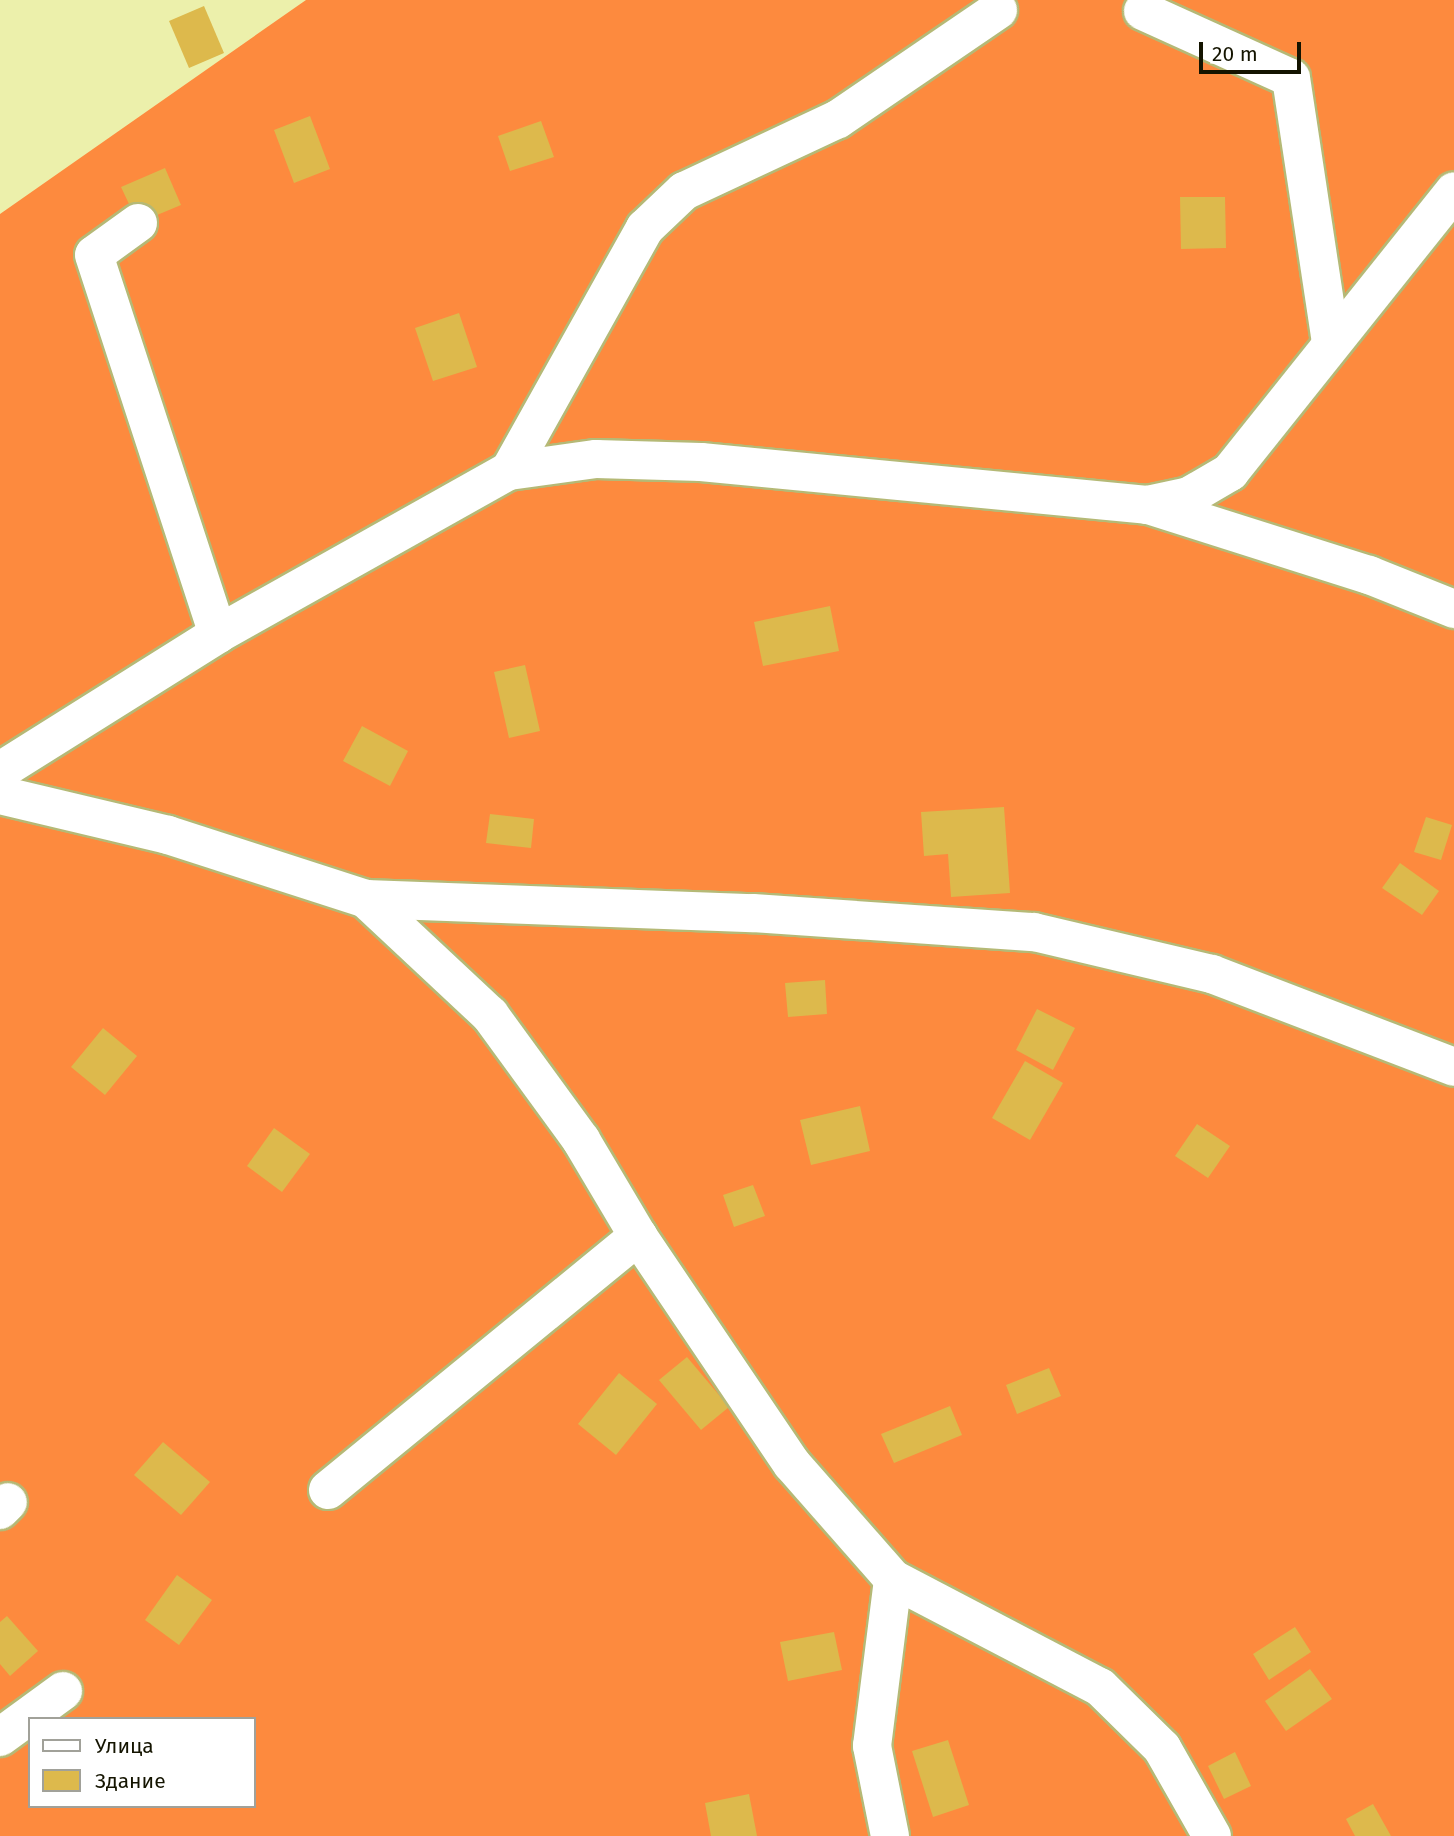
<!DOCTYPE html>
<meta charset="utf-8">
<style>
body{margin:0}
#map{position:relative;width:1454px;height:1836px;overflow:hidden;background:#ecf0ab;font-family:"Fira Sans",sans-serif}
div>[style]{position:absolute}
.forest>*{inset:0;background:#fd8a3e}
.building>*{inset:0;background:#ddb94c}
.roads{filter:drop-shadow(2px 0 #b5b976) drop-shadow(-2px 0 #b5b976) drop-shadow(0 2px #b5b976) drop-shadow(0 -2px #b5b976)}
.minor>*{height:38px;margin:-19px;padding:0 19px;transform-origin:19px;border-radius:19px;background:#fff}
span{translate:-50% -50%;white-space:nowrap;text-align:center;line-height:1.15;-webkit-text-stroke:5px #fff;paint-order:stroke}
.legend{position:absolute;left:28px;top:1717px;width:228px;height:91px;box-sizing:border-box;background:#fff;border:2px solid #a1a199;margin:0;padding:9px 12px;list-style:none;font-size:21px;color:#141400}
.legend li{display:flex;align-items:center;gap:14px;height:35px}
.legend b{width:35px;border:2px solid #a1a199}
.scale{position:absolute;left:1199px;top:42px;width:102px;height:32px;box-sizing:border-box;border:4px solid #141400;border-top:0;padding-left:9px;font-size:21px;line-height:24px;white-space:nowrap;color:#141400;-webkit-text-stroke:5px #fff;paint-order:stroke}
</style>
<div id="map">
<div class="forest">
<i style="clip-path:polygon(evenodd,306px 0,1454px 0,1454px 1836px,0 1836px,0 214px,306px 0,30px 1719px,254px 1719px,254px 1806px,30px 1806px,30px 1719px)"></i>
</div>
<div class="building">
<i style="clip-path:polygon(204px 6px,224px 53px,189px 68px,169px 21px)"></i>
<i style="clip-path:polygon(310px 116px,330px 169px,294px 183px,274px 130px)"></i>
<i style="clip-path:polygon(541px 121px,554px 157px,510px 171px,498px 136px)"></i>
<i style="clip-path:polygon(165px 168px,181px 205px,138px 223px,121px 187px)"></i>
<i style="clip-path:polygon(1180px 197px,1225px 197px,1226px 248px,1181px 249px)"></i>
<i style="clip-path:polygon(459px 313px,477px 367px,433px 381px,415px 328px)"></i>
<i style="clip-path:polygon(830px 606px,839px 651px,763px 666px,754px 622px)"></i>
<i style="clip-path:polygon(525px 665px,540px 731px,509px 738px,494px 672px)"></i>
<i style="clip-path:polygon(362px 726px,408px 751px,390px 786px,343px 761px)"></i>
<i style="clip-path:polygon(1004px 807px,1010px 893px,951px 897px,948px 854px,924px 856px,921px 812px)"></i>
<i style="clip-path:polygon(490px 814px,534px 819px,531px 848px,486px 843px)"></i>
<i style="clip-path:polygon(1426px 817px,1452px 825px,1441px 860px,1414px 852px)"></i>
<i style="clip-path:polygon(1400px 863px,1439px 891px,1422px 915px,1382px 888px)"></i>
<i style="clip-path:polygon(825px 980px,827px 1014px,788px 1017px,785px 983px)"></i>
<i style="clip-path:polygon(1037px 1009px,1075px 1028px,1053px 1070px,1016px 1050px)"></i>
<i style="clip-path:polygon(103px 1028px,137px 1056px,105px 1095px,71px 1067px)"></i>
<i style="clip-path:polygon(1025px 1061px,1063px 1083px,1030px 1140px,992px 1118px)"></i>
<i style="clip-path:polygon(860px 1106px,870px 1151px,811px 1165px,800px 1120px)"></i>
<i style="clip-path:polygon(1197px 1124px,1230px 1146px,1208px 1178px,1175px 1156px)"></i>
<i style="clip-path:polygon(274px 1128px,310px 1154px,282px 1192px,247px 1166px)"></i>
<i style="clip-path:polygon(753px 1185px,765px 1216px,734px 1227px,723px 1195px)"></i>
<i style="clip-path:polygon(687px 1357px,729px 1407px,701px 1430px,659px 1380px)"></i>
<i style="clip-path:polygon(1049px 1368px,1061px 1396px,1017px 1414px,1006px 1385px)"></i>
<i style="clip-path:polygon(619px 1373px,657px 1404px,616px 1455px,578px 1424px)"></i>
<i style="clip-path:polygon(950px 1406px,962px 1435px,894px 1463px,881px 1434px)"></i>
<i style="clip-path:polygon(163px 1442px,210px 1482px,181px 1515px,134px 1475px)"></i>
<i style="clip-path:polygon(177px 1575px,212px 1600px,179px 1645px,145px 1620px)"></i>
<i style="clip-path:polygon(7px 1616px,38px 1651px,10px 1676px,0 1664px,0 1622px)"></i>
<i style="clip-path:polygon(1295px 1627px,1311px 1652px,1269px 1680px,1253px 1654px)"></i>
<i style="clip-path:polygon(834px 1632px,842px 1670px,788px 1681px,780px 1642px)"></i>
<i style="clip-path:polygon(1310px 1669px,1332px 1699px,1286px 1731px,1265px 1701px)"></i>
<i style="clip-path:polygon(948px 1740px,969px 1805px,933px 1817px,912px 1751px)"></i>
<i style="clip-path:polygon(1235px 1752px,1251px 1786px,1224px 1799px,1208px 1766px)"></i>
<i style="clip-path:polygon(749px 1794px,757px 1836px,711px 1836px,705px 1803px)"></i>
<i style="clip-path:polygon(1373px 1804px,1391px 1836px,1355px 1836px,1346px 1819px)"></i>
</div>
<div class="roads">
<div class="minor">
<i style="left:998px;top:10px;width:194px;rotate:145.7deg"></i>
<i style="left:838px;top:119px;width:170px;rotate:154.9deg"></i>
<i style="left:684px;top:191px;width:54px;rotate:136.5deg"></i>
<i style="left:645px;top:228px;width:278px;rotate:119.2deg"></i>
<i style="left:509px;top:471px;width:88px;rotate:-7.9deg"></i>
<i style="left:596px;top:459px;width:105px;rotate:1.6deg"></i>
<i style="left:701px;top:462px;width:448px;rotate:5.5deg"></i>
<i style="left:1147px;top:505px;width:43px;rotate:-12.1deg"></i>
<i style="left:1189px;top:496px;width:48px;rotate:-30.3deg"></i>
<i style="left:1230px;top:472px;width:359px;rotate:-51.4deg"></i>
<i style="left:1143px;top:11px;width:162px;rotate:24.4deg"></i>
<i style="left:1291px;top:78px;width:266px;rotate:81.4deg"></i>
<i style="left:138px;top:223px;width:54px;rotate:144deg"></i>
<i style="left:94px;top:255px;width:399px;rotate:71.9deg"></i>
<i style="left:1148px;top:505px;width:232px;rotate:17.6deg"></i>
<i style="left:1369px;top:575px;width:92px;rotate:21.8deg"></i>
<i style="left:0;top:771px;width:257px;rotate:-32.1deg"></i>
<i style="left:218px;top:634px;width:334px;rotate:-29.3deg"></i>
<i style="left:0;top:795px;width:173px;rotate:13.4deg"></i>
<i style="left:168px;top:835px;width:208px;rotate:17.9deg"></i>
<i style="left:366px;top:899px;width:387px;rotate:2.1deg"></i>
<i style="left:753px;top:913px;width:282px;rotate:3.9deg"></i>
<i style="left:1034px;top:932px;width:183px;rotate:13.3deg"></i>
<i style="left:1212px;top:974px;width:259px;rotate:21deg"></i>
<i style="left:366px;top:899px;width:170px;rotate:43.1deg"></i>
<i style="left:490px;top:1015px;width:155px;rotate:53.9deg"></i>
<i style="left:581px;top:1140px;width:112px;rotate:59.3deg"></i>
<i style="left:638px;top:1236px;width:275px;rotate:56deg"></i>
<i style="left:792px;top:1464px;width:153px;rotate:48.7deg"></i>
<i style="left:893px;top:1579px;width:233px;rotate:27.6deg"></i>
<i style="left:1100px;top:1687px;width:87px;rotate:44.5deg"></i>
<i style="left:1162px;top:1748px;width:101px;rotate:60.4deg"></i>
<i style="left:328px;top:1490px;width:401px;rotate:-39.3deg"></i>
<i style="left:0;top:1510px;width:11px;rotate:-45deg"></i>
<i style="left:0;top:1737px;width:78px;rotate:-36.1deg"></i>
<i style="left:890px;top:1836px;width:92px;rotate:-101.3deg"></i>
<i style="left:872px;top:1746px;width:168px;rotate:-82.8deg"></i>
</div>
</div>
<ul class="legend">
<li><b style="height:9px;background:#fff"></b>Улица</li>
<li><b style="height:19px;background:#ddb94c"></b>Здание</li>
</ul>
<div class="scale">20 m</div>
</div>
